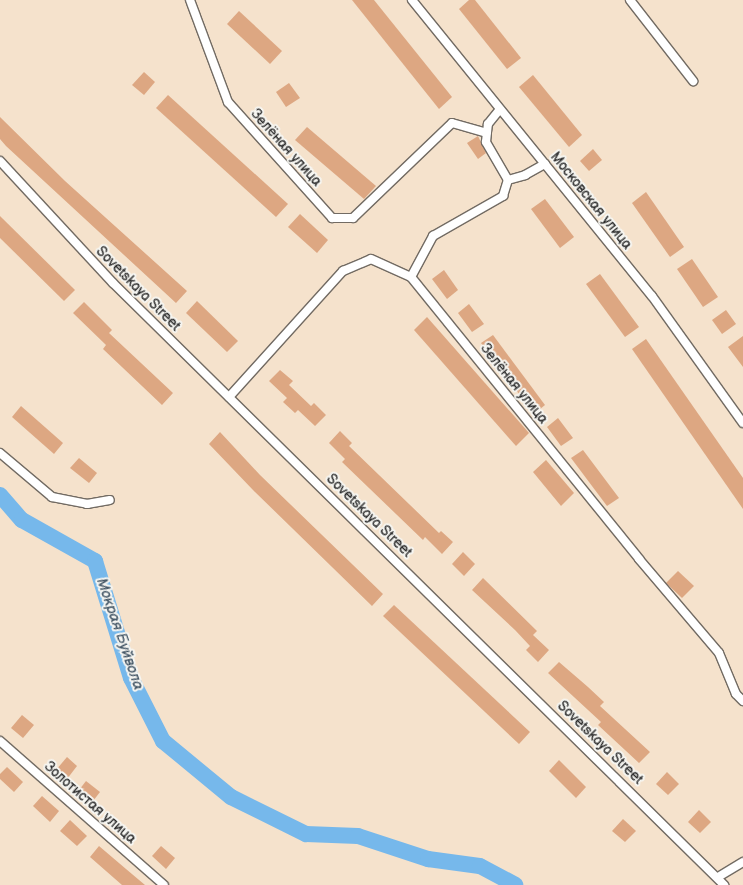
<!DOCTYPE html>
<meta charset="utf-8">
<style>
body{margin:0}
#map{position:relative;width:743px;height:885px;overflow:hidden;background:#f5e2cc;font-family:"Balsamiq Sans",sans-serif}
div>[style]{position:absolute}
.river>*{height:16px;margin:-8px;padding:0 8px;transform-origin:8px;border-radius:8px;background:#76b8eb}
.building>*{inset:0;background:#dda782}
.roads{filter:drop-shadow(1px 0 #726b63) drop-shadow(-1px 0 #726b63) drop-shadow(0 1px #726b63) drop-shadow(0 -1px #726b63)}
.street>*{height:8px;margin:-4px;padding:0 4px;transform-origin:4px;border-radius:4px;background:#fff}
span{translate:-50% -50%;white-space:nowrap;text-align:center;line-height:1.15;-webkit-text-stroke:4px #f6f6f2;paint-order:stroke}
.street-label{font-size:14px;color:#2b2b2b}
.water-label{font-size:15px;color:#425565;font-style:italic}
</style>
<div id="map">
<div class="river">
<i style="left:0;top:495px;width:33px;rotate:49deg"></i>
<i style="left:22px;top:520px;width:84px;rotate:29.3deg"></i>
<i style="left:95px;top:561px;width:122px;rotate:72.9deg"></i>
<i style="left:131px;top:678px;width:71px;rotate:63.1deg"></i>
<i style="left:163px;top:741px;width:88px;rotate:39.5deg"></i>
<i style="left:231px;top:797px;width:84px;rotate:26.3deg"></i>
<i style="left:306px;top:834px;width:52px;rotate:2.2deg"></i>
<i style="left:358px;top:836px;width:74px;rotate:18.2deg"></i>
<i style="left:428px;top:859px;width:52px;rotate:7.7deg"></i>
<i style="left:480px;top:866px;width:40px;rotate:28deg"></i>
</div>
<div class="building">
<i style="clip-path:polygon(352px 0,374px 0,452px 97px,439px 109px)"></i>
<i style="clip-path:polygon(469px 0,475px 0,521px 58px,507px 69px,459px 9px)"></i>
<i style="clip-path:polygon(239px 11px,282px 51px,270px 64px,227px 24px)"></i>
<i style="clip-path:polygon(144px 72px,155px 82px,144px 95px,132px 85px)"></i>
<i style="clip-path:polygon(533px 75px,582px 135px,569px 147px,519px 87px)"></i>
<i style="clip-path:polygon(289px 83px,300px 98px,286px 107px,276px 92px)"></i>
<i style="clip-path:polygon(168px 95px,288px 204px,276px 217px,156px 108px)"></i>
<i style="clip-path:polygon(0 117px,65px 181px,187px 291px,176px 303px,6px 146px,0 139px)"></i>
<i style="clip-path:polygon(307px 127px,376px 186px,364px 199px,295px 140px)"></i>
<i style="clip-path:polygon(478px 136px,486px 153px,478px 159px,467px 143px)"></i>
<i style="clip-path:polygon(593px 149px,602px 160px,589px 171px,580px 161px)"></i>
<i style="clip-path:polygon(646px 192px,684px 247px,670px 257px,632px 203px)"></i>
<i style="clip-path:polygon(545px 199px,574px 237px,560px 248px,531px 209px)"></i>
<i style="clip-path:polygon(300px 214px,328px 240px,317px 253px,288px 227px)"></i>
<i style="clip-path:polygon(0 216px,75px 290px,64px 301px,0 238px)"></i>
<i style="clip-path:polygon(692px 259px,718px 297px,703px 307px,677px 269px)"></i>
<i style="clip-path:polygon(444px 270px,458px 290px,447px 299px,432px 279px)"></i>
<i style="clip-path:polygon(600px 274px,639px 327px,625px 337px,586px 284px)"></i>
<i style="clip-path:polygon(197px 301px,238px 341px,227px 352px,186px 313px)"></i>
<i style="clip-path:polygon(84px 302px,112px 330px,109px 333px,173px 393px,162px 405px,103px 349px,106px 345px,73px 313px)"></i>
<i style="clip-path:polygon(469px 304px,484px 324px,472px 332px,458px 313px)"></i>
<i style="clip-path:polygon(726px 310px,736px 324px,722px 334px,712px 320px)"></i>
<i style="clip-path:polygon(427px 317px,529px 433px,516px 446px,414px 330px)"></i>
<i style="clip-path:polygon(493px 335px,545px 405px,534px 414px,481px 343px)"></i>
<i style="clip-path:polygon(743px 336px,743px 367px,728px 347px)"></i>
<i style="clip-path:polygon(646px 339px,743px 478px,743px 509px,632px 349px)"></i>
<i style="clip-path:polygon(280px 370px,293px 381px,289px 385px,311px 406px,314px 403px,326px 415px,315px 426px,298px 410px,295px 413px,283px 402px,287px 398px,269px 381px)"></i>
<i style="clip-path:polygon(21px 406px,63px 443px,54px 454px,12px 417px)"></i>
<i style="clip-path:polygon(558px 418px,573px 438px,561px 446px,547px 427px)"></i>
<i style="clip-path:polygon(340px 431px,352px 443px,349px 446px,439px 533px,441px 531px,453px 542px,442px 554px,425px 537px,423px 540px,342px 462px,345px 459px,329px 443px)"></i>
<i style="clip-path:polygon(220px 432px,260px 475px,383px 594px,372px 606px,253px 490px,209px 444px)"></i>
<i style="clip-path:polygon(583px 450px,619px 498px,607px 506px,571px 458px)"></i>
<i style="clip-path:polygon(79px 458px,97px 473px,89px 483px,70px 468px)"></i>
<i style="clip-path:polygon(546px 460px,574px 493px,561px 506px,533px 472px)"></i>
<i style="clip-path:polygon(463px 552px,475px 564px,464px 576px,452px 564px)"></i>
<i style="clip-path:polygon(678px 571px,694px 586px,682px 598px,666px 583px)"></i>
<i style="clip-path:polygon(483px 578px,537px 631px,533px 635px,549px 650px,538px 662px,526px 650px,530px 646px,515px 630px,472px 590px)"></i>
<i style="clip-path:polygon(394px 605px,530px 732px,519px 744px,383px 616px)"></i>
<i style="clip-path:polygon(559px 662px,588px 687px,604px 702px,600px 706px,650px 752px,639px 763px,598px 725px,601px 722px,548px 673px)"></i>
<i style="clip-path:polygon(22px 715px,34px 725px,23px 738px,11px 728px)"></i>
<i style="clip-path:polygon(67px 757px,77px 766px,67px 779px,56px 770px)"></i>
<i style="clip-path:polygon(559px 760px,586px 787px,576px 798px,549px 771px)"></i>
<i style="clip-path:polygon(7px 767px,23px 782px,14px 792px,0 779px,0 774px)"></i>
<i style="clip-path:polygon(667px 772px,679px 784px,668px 795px,656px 784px)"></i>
<i style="clip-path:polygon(86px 781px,100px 792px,90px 805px,76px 794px)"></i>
<i style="clip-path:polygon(42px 796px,59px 811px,50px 822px,33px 806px)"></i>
<i style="clip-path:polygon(699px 810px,711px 822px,700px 833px,688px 822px)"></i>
<i style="clip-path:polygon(623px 819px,636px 831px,625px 842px,612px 831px)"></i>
<i style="clip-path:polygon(70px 820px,87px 836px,77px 846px,60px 831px)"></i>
<i style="clip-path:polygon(99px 846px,126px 869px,145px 885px,122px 885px,90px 857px)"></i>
<i style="clip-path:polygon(161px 846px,175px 858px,166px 869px,152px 856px)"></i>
</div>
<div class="roads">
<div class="street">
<i style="left:190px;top:0;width:109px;rotate:69.6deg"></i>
<i style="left:228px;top:102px;width:156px;rotate:48.1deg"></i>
<i style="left:332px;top:218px;width:21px"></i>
<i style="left:353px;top:218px;width:137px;rotate:-43.8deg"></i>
<i style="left:452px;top:123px;width:36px;rotate:16deg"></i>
<i style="left:412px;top:0;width:381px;rotate:51deg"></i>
<i style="left:652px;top:296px;width:156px;rotate:54.4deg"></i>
<i style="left:630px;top:0;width:103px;rotate:52.1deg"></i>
<i style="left:0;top:161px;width:166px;rotate:47.2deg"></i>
<i style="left:113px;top:283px;width:858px;rotate:44.57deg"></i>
<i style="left:508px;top:180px;width:18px;rotate:-16deg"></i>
<i style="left:525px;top:175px;width:23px;rotate:-29deg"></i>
<i style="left:411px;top:277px;width:47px;rotate:-61.8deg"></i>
<i style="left:433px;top:236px;width:81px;rotate:-29.7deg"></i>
<i style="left:503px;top:196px;width:17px;rotate:-73deg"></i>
<i style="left:508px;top:180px;width:44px;rotate:-120.1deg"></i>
<i style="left:486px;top:142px;width:18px;rotate:-84deg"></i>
<i style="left:488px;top:124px;width:19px;rotate:-51deg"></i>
<i style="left:229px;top:397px;width:170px;rotate:-47.9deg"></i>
<i style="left:343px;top:271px;width:30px;rotate:-23deg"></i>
<i style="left:371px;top:259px;width:44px;rotate:24.2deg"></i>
<i style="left:411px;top:277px;width:363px;rotate:51deg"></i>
<i style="left:639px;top:559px;width:123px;rotate:49.6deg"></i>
<i style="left:719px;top:653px;width:44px;rotate:67.5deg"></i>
<i style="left:736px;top:694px;width:10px;rotate:45deg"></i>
<i style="left:0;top:453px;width:68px;rotate:40.2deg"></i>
<i style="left:52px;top:497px;width:36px;rotate:11deg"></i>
<i style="left:87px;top:504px;width:23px;rotate:-10deg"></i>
<i style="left:0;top:741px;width:218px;rotate:41.3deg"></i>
<i style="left:718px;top:877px;width:29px;rotate:-31deg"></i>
</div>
</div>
<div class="street-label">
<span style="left:286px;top:148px;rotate:48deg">Зелёная улица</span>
<span style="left:591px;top:201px;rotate:51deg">Московская улица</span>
<span style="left:138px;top:289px;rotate:45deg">Sovetskaya Street</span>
<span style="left:514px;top:384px;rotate:51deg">Зелёная улица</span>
<span style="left:369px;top:516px;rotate:44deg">Sovetskaya Street</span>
<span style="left:600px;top:743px;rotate:44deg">Sovetskaya Street</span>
<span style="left:90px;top:803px;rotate:41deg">Золотистая улица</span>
</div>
<div class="water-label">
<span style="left:120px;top:634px;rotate:71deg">Мокрая Буйвола</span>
</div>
</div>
